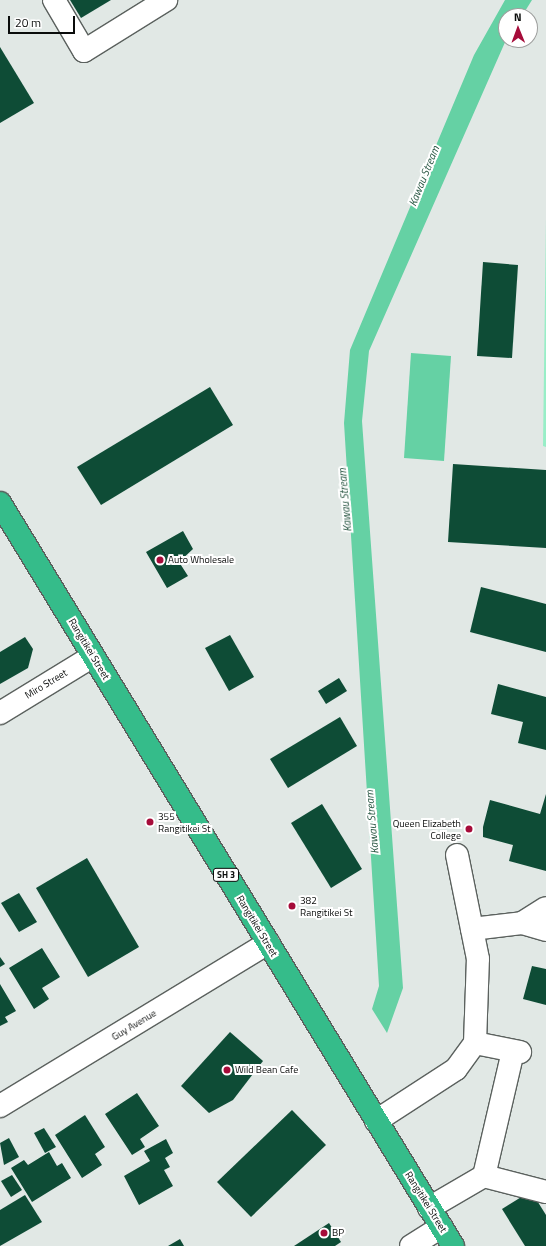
<!DOCTYPE html>
<style>
body{margin:0}
#map{position:relative;width:546px;height:1246px;overflow:hidden;background:#e1e8e5;font-family:"Titillium Web",sans-serif}
div>[style]{position:absolute}
.green>*{inset:0;background:#98eec7}
.water>*{inset:0;background:#65d1a4}
.building>*{inset:0;background:#0e4c36}
.roads{filter:drop-shadow(1px 0 #5b615e) drop-shadow(-1px 0 #5b615e) drop-shadow(0 1px #5b615e) drop-shadow(0 -1px #5b615e)}
.minor>*{height:22px;margin:-11px;padding:0 11px;transform-origin:11px;border-radius:11px;background:#fff}
.highway>*{height:22px;margin:-11px;padding:0 11px;transform-origin:11px;border-radius:11px;background:#35bc8a}
.dots>*{width:11px;height:11px;translate:-50% -50%;box-sizing:border-box;border:2px solid #fff;border-radius:50%}
span{translate:-50% -50%;white-space:nowrap;text-align:center;line-height:1.15;-webkit-text-stroke:4px #fff;paint-order:stroke}
.shield-label span{padding:1px 3px;background:#fff;border:1px solid;border-radius:3px;-webkit-text-stroke-width:0}
.shield-label{font-size:9px;color:#0a0c0b;font-weight:700}
.poi-label{font-size:10px;color:#0a0c0b}
.left{translate:0 -50%;text-align:left}
.right{translate:-100% -50%;text-align:right}
.street-label{font-size:10px;color:#0a0c0b}
.water-label{font-size:11px;color:#275541;font-style:italic}
.north{position:absolute;left:498px;top:8px;width:40px;height:40px;box-sizing:border-box;background:#fff;border:1px solid #9d9e9d;border-radius:50%;rotate:359deg;font-size:11px;font-weight:700;line-height:16px;text-align:center;color:#0a0c0b}
.north::after{content:'';display:block;margin:auto;width:14px;height:18px;background:#a60c3a;clip-path:polygon(50% 0,100% 100%,50% 72%,0 100%)}
.scale{position:absolute;left:8px;top:16px;width:67px;height:18px;box-sizing:border-box;border:2px solid #0a0c0b;border-top:0;padding-left:5px;font-size:12px;line-height:14px;white-space:nowrap;color:#0a0c0b;-webkit-text-stroke:3px #fff;paint-order:stroke}
</style>
<div id="map">
<div class="green">
<i style="clip-path:polygon(546px 218px,546px 447px,543px 446px)"></i>
</div>
<div class="water">
<i style="clip-path:polygon(505px 0,532px 0,522px 16px,506px 16px,506px 40px,369px 351px,362px 421px,403px 988px,387px 1033px,372px 1009px,379px 986px,344px 423px,350px 350px,474px 55px)"></i>
<i style="clip-path:polygon(411px 353px,451px 356px,444px 461px,404px 458px)"></i>
</div>
<div class="building">
<i style="clip-path:polygon(70px 0,111px 0,81px 18px)"></i>
<i style="clip-path:polygon(0 47px,34px 103px,0 123px)"></i>
<i style="clip-path:polygon(483px 262px,518px 265px,512px 358px,477px 356px)"></i>
<i style="clip-path:polygon(210px 387px,233px 425px,101px 505px,77px 467px)"></i>
<i style="clip-path:polygon(453px 464px,546px 470px,546px 548px,448px 542px)"></i>
<i style="clip-path:polygon(183px 531px,193px 549px,179px 562px,188px 576px,167px 588px,146px 552px)"></i>
<i style="clip-path:polygon(481px 587px,546px 604px,546px 652px,470px 632px)"></i>
<i style="clip-path:polygon(230px 635px,254px 677px,229px 691px,205px 648px)"></i>
<i style="clip-path:polygon(25px 637px,33px 649px,28px 668px,0 684px,0 652px)"></i>
<i style="clip-path:polygon(339px 678px,347px 691px,326px 704px,318px 691px)"></i>
<i style="clip-path:polygon(498px 684px,546px 697px,546px 750px,518px 743px,523px 722px,491px 714px)"></i>
<i style="clip-path:polygon(340px 717px,357px 746px,288px 788px,270px 759px)"></i>
<i style="clip-path:polygon(546px 794px,546px 871px,509px 861px,513px 845px,483px 837px,483px 827px,490px 800px,540px 814px)"></i>
<i style="clip-path:polygon(322px 804px,362px 869px,331px 888px,291px 823px)"></i>
<i style="clip-path:polygon(87px 858px,139px 947px,88px 977px,36px 888px)"></i>
<i style="clip-path:polygon(19px 893px,37px 922px,19px 932px,1px 903px)"></i>
<i style="clip-path:polygon(42px 948px,60px 977px,42px 988px,49px 999px,34px 1009px,9px 968px)"></i>
<i style="clip-path:polygon(0 957px,5px 964px,0 967px)"></i>
<i style="clip-path:polygon(532px 966px,546px 969px,546px 1005px,523px 999px)"></i>
<i style="clip-path:polygon(0 984px,16px 1011px,5px 1017px,8px 1022px,0 1026px)"></i>
<i style="clip-path:polygon(230px 1032px,263px 1061px,233px 1100px,209px 1113px,181px 1086px)"></i>
<i style="clip-path:polygon(137px 1093px,159px 1126px,140px 1139px,145px 1147px,132px 1155px,105px 1114px)"></i>
<i style="clip-path:polygon(292px 1110px,326px 1145px,251px 1217px,217px 1182px)"></i>
<i style="clip-path:polygon(85px 1115px,105px 1147px,95px 1154px,102px 1165px,82px 1178px,55px 1135px)"></i>
<i style="clip-path:polygon(44px 1128px,56px 1147px,45px 1153px,34px 1133px)"></i>
<i style="clip-path:polygon(9px 1138px,19px 1157px,4px 1165px,0 1143px)"></i>
<i style="clip-path:polygon(166px 1139px,173px 1153px,165px 1158px,170px 1167px,164px 1170px,173px 1186px,139px 1205px,124px 1176px,150px 1161px,144px 1151px)"></i>
<i style="clip-path:polygon(49px 1152px,57px 1166px,62px 1163px,71px 1178px,32px 1202px,11px 1168px,24px 1160px,28px 1165px)"></i>
<i style="clip-path:polygon(12px 1175px,22px 1190px,11px 1197px,1px 1181px)"></i>
<i style="clip-path:polygon(531px 1191px,546px 1215px,546px 1246px,525px 1246px,502px 1209px)"></i>
<i style="clip-path:polygon(25px 1195px,42px 1222px,0 1246px,0 1210px)"></i>
<i style="clip-path:polygon(329px 1223px,341px 1242px,335px 1246px,294px 1246px)"></i>
<i style="clip-path:polygon(180px 1239px,184px 1246px,168px 1246px)"></i>
</div>
<div class="roads">
<div class="minor">
<i style="left:54px;top:0;width:59px;rotate:59.5deg"></i>
<i style="left:84px;top:51px;width:97px;rotate:-31.9deg"></i>
<i style="left:0;top:713px;width:109px;rotate:-31.5deg"></i>
<i style="left:522px;top:923px;width:28px;rotate:-32deg"></i>
<i style="left:472px;top:929px;width:50px;rotate:-6.8deg"></i>
<i style="left:522px;top:923px;width:25px;rotate:16deg"></i>
<i style="left:475px;top:1043px;width:46px;rotate:11.3deg"></i>
<i style="left:0;top:1106px;width:314px;rotate:-31.3deg"></i>
<i style="left:376px;top:1121px;width:95px;rotate:-33deg"></i>
<i style="left:456px;top:1069px;width:32px;rotate:-54deg"></i>
<i style="left:475px;top:1043px;width:84px;rotate:-88deg"></i>
<i style="left:478px;top:959px;width:106px;rotate:-101.4deg"></i>
<i style="left:484px;top:1176px;width:128px;rotate:-76.9deg"></i>
<i style="left:429px;top:1208px;width:64px;rotate:-30.2deg"></i>
<i style="left:484px;top:1176px;width:64px;rotate:14.5deg"></i>
<i style="left:411px;top:1246px;width:36px;rotate:-32deg"></i>
</div>
<div class="highway">
<i style="left:0;top:503px;width:870px;rotate:58.63deg"></i>
</div>
</div>
<div class="dots">
<i style="left:160px;top:560px;background:#a60c3a"></i>
<i style="left:150px;top:822px;background:#a60c3a"></i>
<i style="left:469px;top:829px;background:#a60c3a"></i>
<i style="left:292px;top:906px;background:#a60c3a"></i>
<i style="left:227px;top:1070px;background:#a60c3a"></i>
<i style="left:324px;top:1233px;background:#a60c3a"></i>
</div>
<div class="shield-label">
<span style="left:226px;top:875px">SH 3</span>
</div>
<div class="poi-label">
<span class="left" style="left:168px;top:560px">Auto Wholesale</span>
<span class="left" style="left:158px;top:822px">355<br>Rangitikei St</span>
<span class="right" style="left:461px;top:829px">Queen Elizabeth<br>College</span>
<span class="left" style="left:300px;top:906px">382<br>Rangitikei St</span>
<span class="left" style="left:235px;top:1070px">Wild Bean Cafe</span>
<span class="left" style="left:332px;top:1233px">BP</span>
</div>
<div class="street-label">
<span style="left:89px;top:649px;rotate:59deg">Rangitikei Street</span>
<span style="left:46px;top:684px;rotate:-31deg">Miro Street</span>
<span style="left:257px;top:926px;rotate:59deg">Rangitikei Street</span>
<span style="left:134px;top:1025px;rotate:-31deg">Guy Avenue</span>
<span style="left:426px;top:1202px;rotate:58deg">Rangitikei Street</span>
</div>
<div class="water-label">
<span style="left:424px;top:176px;rotate:-68deg">Kawau Stream</span>
<span style="left:345px;top:500px;rotate:-95deg">Kawau Stream</span>
<span style="left:372px;top:822px;rotate:-95deg">Kawau Stream</span>
</div>
<div class="north">N</div>
<div class="scale">20 m</div>
</div>
